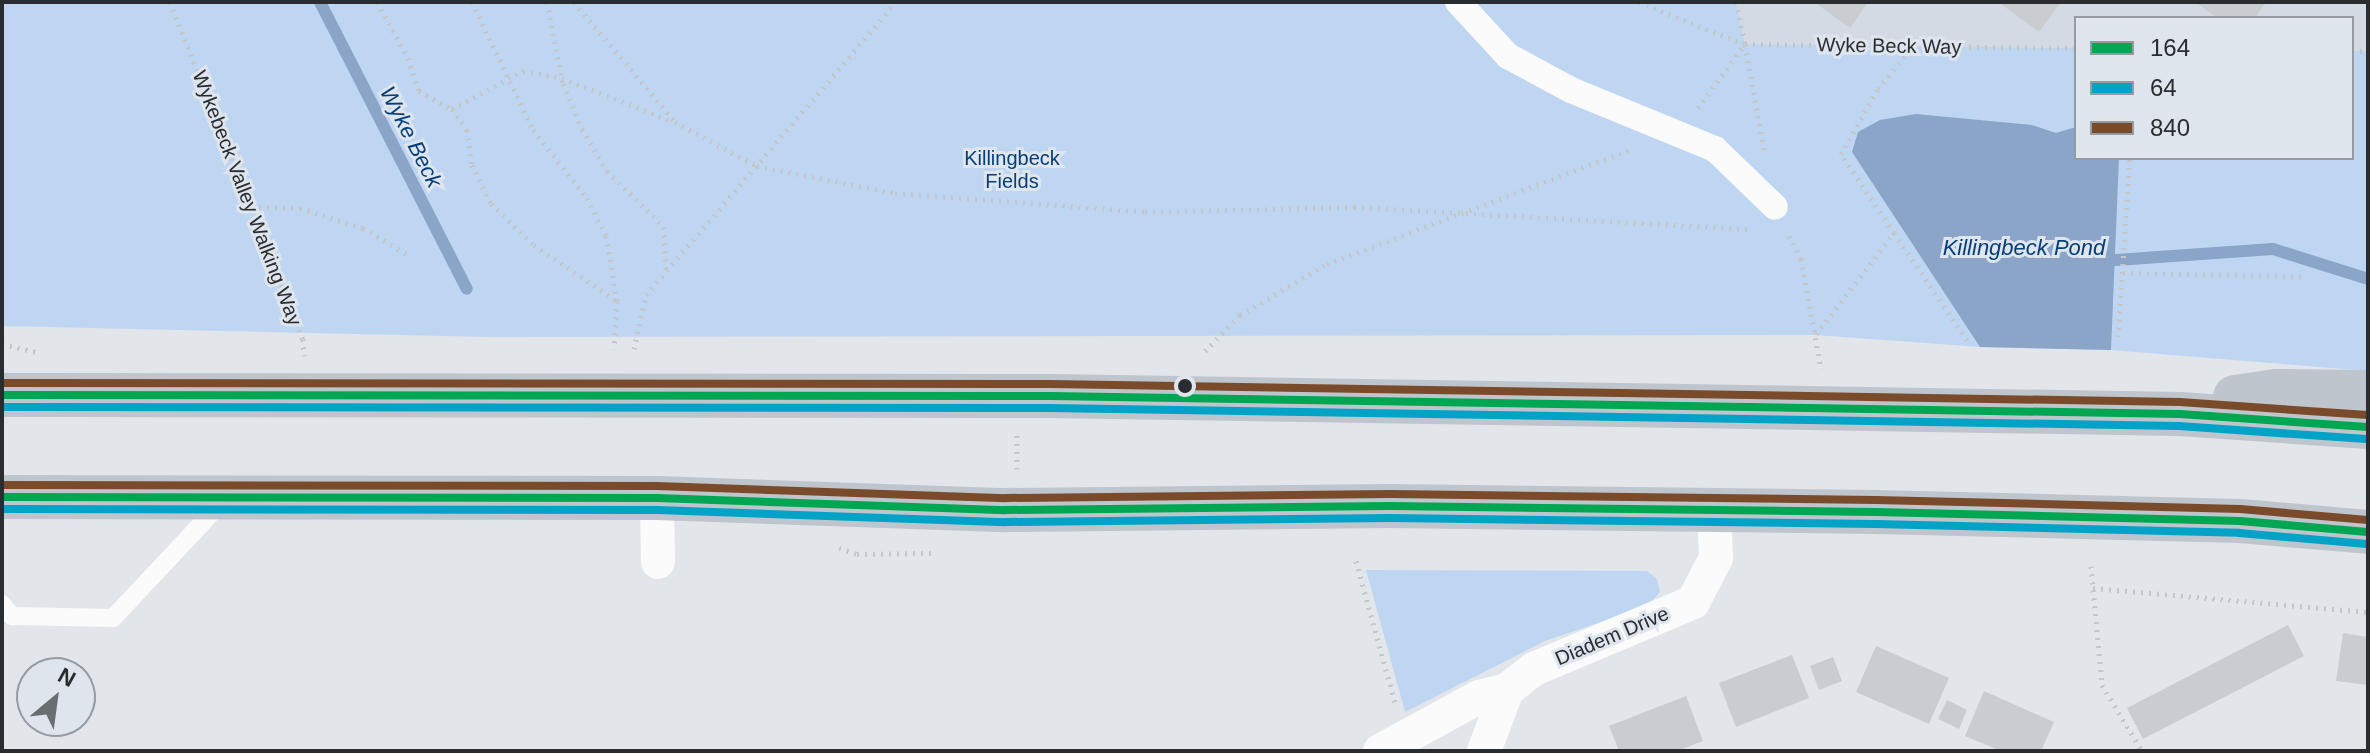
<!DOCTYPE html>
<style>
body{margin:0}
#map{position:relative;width:2370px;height:753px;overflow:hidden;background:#e2e5ea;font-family:Arial,sans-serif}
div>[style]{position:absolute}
.built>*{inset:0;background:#d3dae4}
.green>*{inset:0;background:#bfd6f3}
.water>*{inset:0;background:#8aa5c8}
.stream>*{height:12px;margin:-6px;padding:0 6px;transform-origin:6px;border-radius:6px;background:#8aa5c8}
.building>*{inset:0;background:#c9ccd0}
.path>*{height:5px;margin-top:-2.5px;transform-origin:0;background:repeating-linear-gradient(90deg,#c5c6c8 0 2px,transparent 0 8px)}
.service>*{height:18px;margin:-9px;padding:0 9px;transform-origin:9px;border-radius:9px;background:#fbfbfc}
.pedestrian>*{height:26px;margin:-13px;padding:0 13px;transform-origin:13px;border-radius:13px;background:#fbfbfc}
.minor>*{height:34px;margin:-17px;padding:0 17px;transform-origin:17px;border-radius:17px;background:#fbfbfc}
.trunk>*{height:44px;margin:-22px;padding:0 22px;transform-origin:22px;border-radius:22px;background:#bfc5cd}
.bus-1>*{height:8px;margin:-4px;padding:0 4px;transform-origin:4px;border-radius:4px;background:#00a651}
.bus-2>*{height:8px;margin:-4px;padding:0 4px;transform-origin:4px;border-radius:4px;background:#02a3c6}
.bus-3>*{height:8px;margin:-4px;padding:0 4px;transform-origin:4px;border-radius:4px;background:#7a4b2a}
.dots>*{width:22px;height:22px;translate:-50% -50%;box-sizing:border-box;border:4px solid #dee5ed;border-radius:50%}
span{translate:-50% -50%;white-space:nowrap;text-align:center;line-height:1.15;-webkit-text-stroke:6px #dee5ed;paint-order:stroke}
.street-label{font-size:20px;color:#2a2d30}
.park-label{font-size:20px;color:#053f7a}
.water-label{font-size:22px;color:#053f7a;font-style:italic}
.frame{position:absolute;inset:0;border:4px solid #2a2d30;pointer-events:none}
.legend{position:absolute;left:2074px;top:16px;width:280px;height:144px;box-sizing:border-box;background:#dee5ed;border:2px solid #969ba1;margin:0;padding:10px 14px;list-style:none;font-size:24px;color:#2a2d30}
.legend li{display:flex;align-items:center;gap:16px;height:40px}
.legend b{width:40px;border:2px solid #969ba1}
.north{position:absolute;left:16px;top:657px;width:80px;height:80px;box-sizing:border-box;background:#dee5ed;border:2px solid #969ba1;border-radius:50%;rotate:29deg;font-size:22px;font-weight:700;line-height:32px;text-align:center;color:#2a2d30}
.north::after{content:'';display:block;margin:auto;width:28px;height:36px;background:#6a6d71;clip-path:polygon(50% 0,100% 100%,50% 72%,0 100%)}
</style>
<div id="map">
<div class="built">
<i style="clip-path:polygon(1736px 2px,2368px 2px,2368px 51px,2352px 51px,2352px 18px,2076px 18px,2076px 48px,1745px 44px)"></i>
</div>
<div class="green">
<i style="clip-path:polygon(2px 2px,1736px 2px,1745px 44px,2076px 48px,2076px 158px,2352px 158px,2352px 51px,2368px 51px,2368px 371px,2111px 350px,1980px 347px,1815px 335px,487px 337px,2px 326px)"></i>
<i style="clip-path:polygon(1366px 570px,1647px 571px,1657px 579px,1660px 592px,1648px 606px,1545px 641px,1405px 712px)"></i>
</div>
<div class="water">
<i style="clip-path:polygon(1916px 114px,2032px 125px,2056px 133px,2076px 127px,2076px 158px,2119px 158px,2111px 350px,1980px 347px,1852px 152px,1858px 132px,1880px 120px)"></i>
</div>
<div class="stream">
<i style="left:320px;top:2px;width:322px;rotate:62.9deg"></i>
<i style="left:2116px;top:260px;width:157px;rotate:-4deg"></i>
<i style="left:2273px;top:249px;width:100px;rotate:17.5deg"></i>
</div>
<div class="building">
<i style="clip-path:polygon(1814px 2px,1868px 2px,1850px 28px)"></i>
<i style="clip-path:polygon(1998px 2px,2061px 2px,2039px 32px)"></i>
<i style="clip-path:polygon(2195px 2px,2266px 2px,2255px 18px,2217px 18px)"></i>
<i style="clip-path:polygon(2288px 625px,2304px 656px,2143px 739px,2127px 708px)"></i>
<i style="clip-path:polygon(2343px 633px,2368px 637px,2368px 685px,2336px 681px)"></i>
<i style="clip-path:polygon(1876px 646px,1949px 678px,1929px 724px,1856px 692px)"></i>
<i style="clip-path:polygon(1792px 655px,1809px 698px,1736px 727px,1719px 683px)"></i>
<i style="clip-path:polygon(1833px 657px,1842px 681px,1819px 690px,1810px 666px)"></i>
<i style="clip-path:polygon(1984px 691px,2054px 722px,2041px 751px,2001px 751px,1965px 736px)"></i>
<i style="clip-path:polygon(1686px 696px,1703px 741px,1677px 751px,1619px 751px,1609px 726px)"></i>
<i style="clip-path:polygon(1947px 700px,1967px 710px,1959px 729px,1938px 719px)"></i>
</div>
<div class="path">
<i style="left:170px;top:2px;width:362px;rotate:68.5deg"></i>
<i style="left:303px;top:339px;width:17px;rotate:87deg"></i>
<i style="left:377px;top:2px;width:64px;rotate:61deg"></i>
<i style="left:408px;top:58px;width:35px;rotate:72deg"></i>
<i style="left:419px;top:91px;width:38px;rotate:29deg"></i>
<i style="left:452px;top:109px;width:26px;rotate:54deg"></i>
<i style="left:467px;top:130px;width:35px;rotate:82deg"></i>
<i style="left:472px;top:165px;width:43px;rotate:64deg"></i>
<i style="left:491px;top:204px;width:59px;rotate:43.6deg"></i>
<i style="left:534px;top:245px;width:100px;rotate:34deg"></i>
<i style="left:472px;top:2px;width:142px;rotate:64.5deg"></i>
<i style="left:533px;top:130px;width:87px;rotate:51.5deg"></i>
<i style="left:587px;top:198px;width:42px;rotate:63.4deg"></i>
<i style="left:606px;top:236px;width:66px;rotate:80.4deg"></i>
<i style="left:617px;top:301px;width:48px;rotate:93.6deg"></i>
<i style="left:547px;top:2px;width:84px;rotate:79deg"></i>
<i style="left:563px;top:84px;width:49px;rotate:67.1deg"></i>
<i style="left:582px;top:129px;width:49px;rotate:59.2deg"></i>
<i style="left:607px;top:171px;width:80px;rotate:44.5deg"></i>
<i style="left:664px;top:227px;width:44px;rotate:87.4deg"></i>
<i style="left:574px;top:2px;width:157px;rotate:49.9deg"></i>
<i style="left:675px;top:122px;width:93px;rotate:28.2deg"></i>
<i style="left:757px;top:166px;width:141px;rotate:11.1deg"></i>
<i style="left:895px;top:193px;width:251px;rotate:4.3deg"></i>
<i style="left:1145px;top:212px;width:209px;rotate:-1.4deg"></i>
<i style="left:1354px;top:207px;width:397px;rotate:3.2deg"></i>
<i style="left:1639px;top:2px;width:113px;rotate:21.8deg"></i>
<i style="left:1736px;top:2px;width:43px;rotate:77.9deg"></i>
<i style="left:1745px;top:44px;width:331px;rotate:0.7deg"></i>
<i style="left:1745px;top:45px;width:107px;rotate:79.7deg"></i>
<i style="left:2352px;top:51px;width:16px"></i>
<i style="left:1698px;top:108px;width:79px;rotate:-53.7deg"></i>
<i style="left:452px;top:109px;width:81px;rotate:-28.2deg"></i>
<i style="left:523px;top:71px;width:40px;rotate:10deg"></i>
<i style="left:562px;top:78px;width:118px;rotate:21.4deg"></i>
<i style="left:251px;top:207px;width:49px;rotate:1.2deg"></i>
<i style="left:300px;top:208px;width:66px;rotate:17.6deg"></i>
<i style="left:363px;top:228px;width:56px;rotate:31.1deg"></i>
<i style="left:1894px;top:233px;width:130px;rotate:55.7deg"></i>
<i style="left:1789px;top:236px;width:26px;rotate:62deg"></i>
<i style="left:1801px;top:259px;width:112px;rotate:79.7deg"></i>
<i style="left:2123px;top:273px;width:180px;rotate:1deg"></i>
<i style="left:1816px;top:334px;width:128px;rotate:-52.3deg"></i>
<i style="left:1894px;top:233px;width:95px;rotate:-123.9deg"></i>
<i style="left:1841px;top:154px;width:75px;rotate:-60.4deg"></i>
<i style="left:1878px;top:89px;width:55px;rotate:-50.9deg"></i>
<i style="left:2118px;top:337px;width:179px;rotate:-86.2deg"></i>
<i style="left:2px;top:344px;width:35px;rotate:13deg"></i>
<i style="left:634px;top:349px;width:55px;rotate:-77.5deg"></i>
<i style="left:646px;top:295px;width:385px;rotate:-49.5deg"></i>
<i style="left:1205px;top:351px;width:50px;rotate:-45.8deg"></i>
<i style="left:1240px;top:315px;width:101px;rotate:-30.4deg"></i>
<i style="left:1327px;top:264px;width:326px;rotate:-20.7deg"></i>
<i style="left:1017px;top:469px;width:34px;rotate:-90deg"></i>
<i style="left:839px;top:548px;width:19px;rotate:18deg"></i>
<i style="left:857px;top:554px;width:75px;rotate:-0.8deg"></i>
<i style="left:1356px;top:561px;width:147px;rotate:74.6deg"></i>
<i style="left:2091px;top:566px;width:120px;rotate:84.7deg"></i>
<i style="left:2102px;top:685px;width:77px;rotate:58.8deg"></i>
<i style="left:2093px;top:588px;width:276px;rotate:5deg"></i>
</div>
<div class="service">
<i style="left:2px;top:604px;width:16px;rotate:50deg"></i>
<i style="left:12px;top:616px;width:101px;rotate:1.1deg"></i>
<i style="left:113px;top:618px;width:158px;rotate:-46.8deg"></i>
</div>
<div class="pedestrian">
<i style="left:1458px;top:2px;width:74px;rotate:47.2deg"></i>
<i style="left:1508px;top:56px;width:72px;rotate:28.4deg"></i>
<i style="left:1571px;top:90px;width:156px;rotate:22.3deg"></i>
<i style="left:1715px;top:149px;width:83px;rotate:44deg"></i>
</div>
<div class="minor">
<i style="left:657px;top:498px;width:64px;rotate:89.1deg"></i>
<i style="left:1380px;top:751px;width:113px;rotate:-28.6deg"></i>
<i style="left:1479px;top:697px;width:29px;rotate:-14deg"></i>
<i style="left:1484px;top:751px;width:65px;rotate:-69.3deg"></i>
<i style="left:1507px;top:690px;width:34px;rotate:-38deg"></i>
<i style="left:1534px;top:669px;width:173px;rotate:-22.8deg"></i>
<i style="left:1693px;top:602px;width:50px;rotate:-62.4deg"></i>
<i style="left:1716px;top:558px;width:47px;rotate:-92.4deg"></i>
</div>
<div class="trunk">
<i style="left:2px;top:395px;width:1048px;rotate:0.05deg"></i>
<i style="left:1050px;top:396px;width:1130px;rotate:0.91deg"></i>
<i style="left:2180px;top:414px;width:188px;rotate:4deg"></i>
<i style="left:2235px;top:397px;width:41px;rotate:-8.3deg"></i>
<i style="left:2276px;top:391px;width:92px;rotate:0.6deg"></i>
<i style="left:2px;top:497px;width:655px;rotate:0.09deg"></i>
<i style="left:657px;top:498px;width:349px;rotate:2deg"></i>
<i style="left:1006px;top:510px;width:384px;rotate:-0.6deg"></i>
<i style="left:1390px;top:506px;width:486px;rotate:0.7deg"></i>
<i style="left:1876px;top:512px;width:364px;rotate:1.4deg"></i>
<i style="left:2240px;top:521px;width:128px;rotate:4.9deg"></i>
</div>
<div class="bus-1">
<i style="left:2px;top:395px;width:1048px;rotate:0.05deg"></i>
<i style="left:1050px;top:396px;width:1130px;rotate:0.91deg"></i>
<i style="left:2180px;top:414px;width:188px;rotate:4deg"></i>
<i style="left:2px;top:497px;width:655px;rotate:0.09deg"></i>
<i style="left:657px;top:498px;width:349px;rotate:2deg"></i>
<i style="left:1006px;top:510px;width:384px;rotate:-0.6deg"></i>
<i style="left:1390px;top:506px;width:486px;rotate:0.7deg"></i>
<i style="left:1876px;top:512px;width:364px;rotate:1.4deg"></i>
<i style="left:2240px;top:521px;width:128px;rotate:4.9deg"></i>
</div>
<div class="bus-2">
<i style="left:2px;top:407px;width:1048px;rotate:0.05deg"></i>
<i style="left:1050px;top:408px;width:1129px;rotate:0.91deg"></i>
<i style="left:2179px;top:426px;width:188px;rotate:4deg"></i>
<i style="left:2px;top:509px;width:655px;rotate:0.09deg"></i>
<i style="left:657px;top:510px;width:349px;rotate:2deg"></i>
<i style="left:1006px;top:522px;width:384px;rotate:-0.6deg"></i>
<i style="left:1390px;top:518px;width:486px;rotate:0.7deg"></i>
<i style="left:1876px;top:524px;width:363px;rotate:1.4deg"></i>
<i style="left:2239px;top:533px;width:128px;rotate:4.9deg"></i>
</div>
<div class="bus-3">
<i style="left:2px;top:383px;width:1048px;rotate:0.05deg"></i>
<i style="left:1050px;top:384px;width:1130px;rotate:0.91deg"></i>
<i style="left:2180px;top:402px;width:188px;rotate:4deg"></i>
<i style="left:2px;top:485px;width:655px;rotate:0.09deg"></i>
<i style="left:657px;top:486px;width:349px;rotate:2deg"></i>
<i style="left:1006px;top:498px;width:384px;rotate:-0.6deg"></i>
<i style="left:1390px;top:494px;width:486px;rotate:0.7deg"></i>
<i style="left:1876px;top:500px;width:364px;rotate:1.4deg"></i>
<i style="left:2240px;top:509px;width:128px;rotate:4.9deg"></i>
</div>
<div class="dots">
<i style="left:1185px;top:386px;background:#2a2d30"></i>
</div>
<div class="street-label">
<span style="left:1889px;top:46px;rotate:1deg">Wyke Beck Way</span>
<span style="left:247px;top:198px;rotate:69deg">Wykebeck Valley Walking Way</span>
<span style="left:1612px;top:636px;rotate:-23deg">Diadem Drive</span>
</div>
<div class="park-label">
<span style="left:1012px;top:170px">Killingbeck<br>Fields</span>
</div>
<div class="water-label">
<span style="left:411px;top:137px;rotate:63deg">Wyke Beck</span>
<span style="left:2024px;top:248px">Killingbeck Pond</span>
</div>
<div class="frame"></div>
<ul class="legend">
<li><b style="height:10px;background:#00a651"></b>164</li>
<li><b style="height:10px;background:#02a3c6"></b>64</li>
<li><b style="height:10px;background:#7a4b2a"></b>840</li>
</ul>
<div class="north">N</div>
</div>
